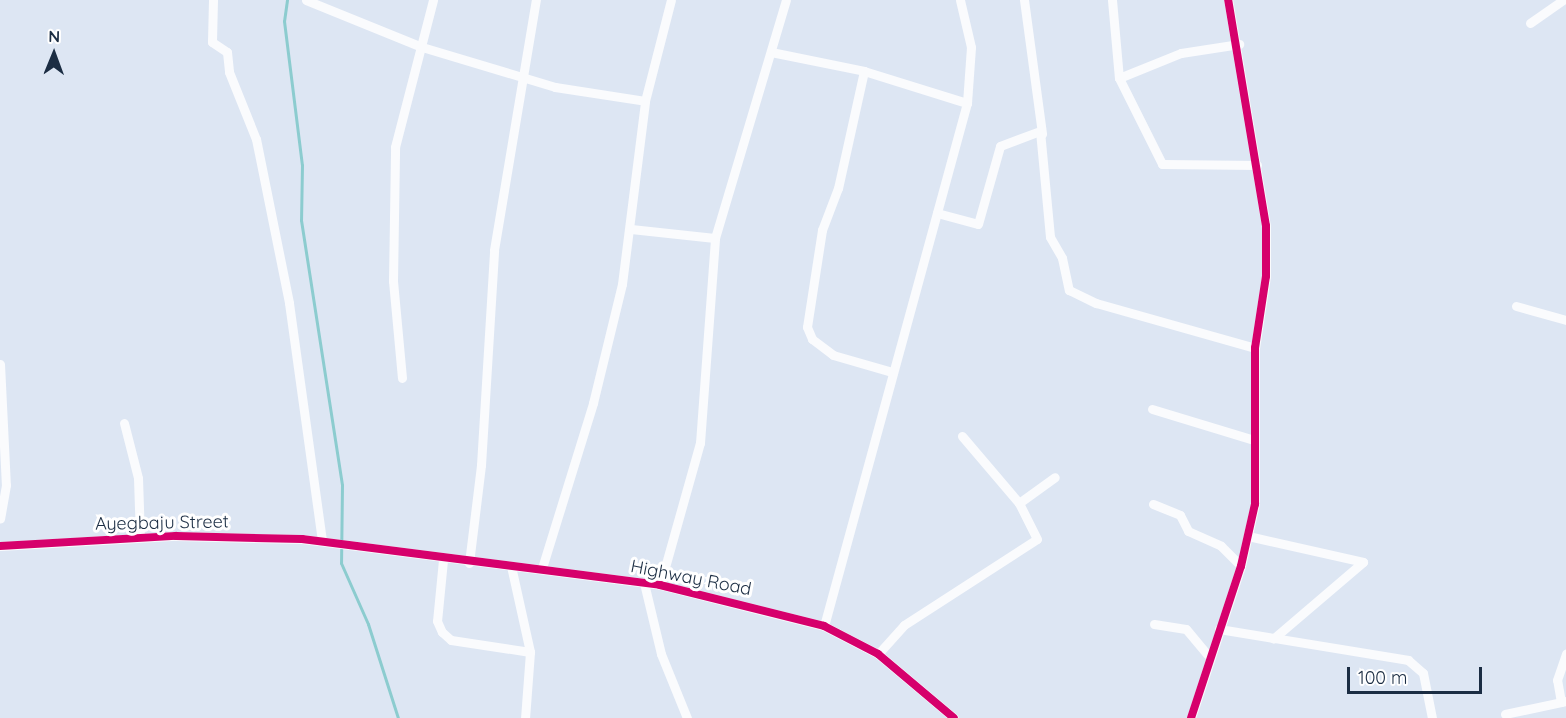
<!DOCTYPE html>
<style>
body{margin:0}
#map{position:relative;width:1566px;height:718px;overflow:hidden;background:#dde6f3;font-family:Quicksand,sans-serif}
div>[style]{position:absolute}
.stream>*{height:3px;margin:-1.5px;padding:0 1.5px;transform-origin:1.5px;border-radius:1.5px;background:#8ccccf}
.minor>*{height:9px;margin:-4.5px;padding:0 4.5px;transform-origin:4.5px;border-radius:4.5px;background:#fafbfd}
.cycleway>*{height:8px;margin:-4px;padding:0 4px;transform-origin:4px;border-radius:4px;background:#d6006c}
span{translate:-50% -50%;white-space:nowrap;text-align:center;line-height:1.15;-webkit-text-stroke:6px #fff;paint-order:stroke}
.street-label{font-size:18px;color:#1b2d43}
.north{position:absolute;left:24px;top:24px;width:60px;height:60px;-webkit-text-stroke:4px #fff;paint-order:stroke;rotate:1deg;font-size:16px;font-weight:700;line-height:24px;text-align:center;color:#1b2d43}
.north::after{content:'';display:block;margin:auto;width:21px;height:27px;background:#1b2d43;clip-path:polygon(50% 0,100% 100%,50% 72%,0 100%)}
.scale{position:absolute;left:1347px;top:667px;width:135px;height:27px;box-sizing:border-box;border:3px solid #1b2d43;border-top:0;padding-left:8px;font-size:18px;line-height:21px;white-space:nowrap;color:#1b2d43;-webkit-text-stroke:4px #fff;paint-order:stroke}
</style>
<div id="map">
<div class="stream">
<i style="left:287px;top:0;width:21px;rotate:98deg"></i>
<i style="left:284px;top:21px;width:145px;rotate:82.9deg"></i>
<i style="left:302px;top:165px;width:55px;rotate:91deg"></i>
<i style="left:301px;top:220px;width:268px;rotate:81.2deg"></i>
<i style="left:342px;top:485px;width:78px;rotate:90.7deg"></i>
<i style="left:341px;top:563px;width:67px;rotate:66.1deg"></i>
<i style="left:368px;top:624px;width:99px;rotate:72.3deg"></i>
</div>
<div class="minor">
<i style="left:213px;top:0;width:42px;rotate:91.4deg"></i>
<i style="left:212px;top:42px;width:18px;rotate:34deg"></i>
<i style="left:227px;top:52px;width:20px;rotate:84deg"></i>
<i style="left:229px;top:72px;width:72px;rotate:68.1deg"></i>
<i style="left:256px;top:139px;width:167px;rotate:78.6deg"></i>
<i style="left:289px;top:303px;width:240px;rotate:82.1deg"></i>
<i style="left:306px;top:0;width:125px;rotate:22.1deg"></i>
<i style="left:422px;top:47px;width:139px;rotate:16.7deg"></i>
<i style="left:555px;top:87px;width:91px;rotate:8.8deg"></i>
<i style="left:1024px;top:0;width:135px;rotate:82.3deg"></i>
<i style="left:1112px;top:0;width:78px;rotate:84.9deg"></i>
<i style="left:1119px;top:78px;width:96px;rotate:63.4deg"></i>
<i style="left:1162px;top:164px;width:95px;rotate:0.6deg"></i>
<i style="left:1530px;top:23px;width:40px;rotate:-34.9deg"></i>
<i style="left:771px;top:52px;width:95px;rotate:11.5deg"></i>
<i style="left:864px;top:71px;width:108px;rotate:17.3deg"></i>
<i style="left:864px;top:71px;width:120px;rotate:102.5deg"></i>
<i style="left:838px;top:188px;width:45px;rotate:110.9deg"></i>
<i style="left:822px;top:230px;width:98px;rotate:98.8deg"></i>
<i style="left:807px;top:327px;width:13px;rotate:67deg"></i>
<i style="left:812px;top:339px;width:26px;rotate:37deg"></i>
<i style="left:833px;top:355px;width:61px;rotate:16.1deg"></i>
<i style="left:1119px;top:78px;width:67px;rotate:-22deg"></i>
<i style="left:1181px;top:53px;width:59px;rotate:-8.8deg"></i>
<i style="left:937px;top:213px;width:42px;rotate:15deg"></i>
<i style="left:978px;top:224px;width:81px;rotate:-74.2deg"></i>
<i style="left:1000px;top:146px;width:43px;rotate:-20.6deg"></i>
<i style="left:1040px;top:131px;width:106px;rotate:84.6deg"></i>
<i style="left:1050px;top:237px;width:24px;rotate:60deg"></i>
<i style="left:1062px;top:258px;width:33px;rotate:78deg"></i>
<i style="left:1069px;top:290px;width:30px;rotate:26deg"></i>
<i style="left:1096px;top:303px;width:165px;rotate:15.8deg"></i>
<i style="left:631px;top:229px;width:84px;rotate:6.1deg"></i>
<i style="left:1516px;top:306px;width:52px;rotate:15.6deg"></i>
<i style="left:0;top:364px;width:121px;rotate:87.2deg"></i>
<i style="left:6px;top:485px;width:34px;rotate:100deg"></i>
<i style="left:402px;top:378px;width:97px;rotate:-95.3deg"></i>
<i style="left:393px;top:281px;width:134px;rotate:-89.1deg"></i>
<i style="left:395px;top:147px;width:152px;rotate:-75.5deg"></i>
<i style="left:1152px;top:409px;width:107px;rotate:16.9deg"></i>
<i style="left:124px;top:423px;width:57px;rotate:75.7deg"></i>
<i style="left:138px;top:478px;width:59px;rotate:88.1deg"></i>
<i style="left:1019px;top:503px;width:44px;rotate:-35.8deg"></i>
<i style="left:1153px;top:504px;width:29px;rotate:22deg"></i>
<i style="left:1180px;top:515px;width:18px;rotate:63deg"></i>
<i style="left:1188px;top:531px;width:36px;rotate:24deg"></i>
<i style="left:1221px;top:546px;width:28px;rotate:45deg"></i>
<i style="left:1248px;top:536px;width:118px;rotate:12.7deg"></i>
<i style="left:1363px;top:562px;width:118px;rotate:139.5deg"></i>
<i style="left:0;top:546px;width:176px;rotate:-3.3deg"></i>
<i style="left:176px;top:536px;width:126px;rotate:1.4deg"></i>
<i style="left:302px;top:539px;width:361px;rotate:7.3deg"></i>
<i style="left:660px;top:585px;width:169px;rotate:14deg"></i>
<i style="left:824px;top:626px;width:61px;rotate:27.4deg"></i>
<i style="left:878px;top:654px;width:99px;rotate:40.1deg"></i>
<i style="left:443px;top:560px;width:61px;rotate:95.6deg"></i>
<i style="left:437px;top:621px;width:12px;rotate:66deg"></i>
<i style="left:442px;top:632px;width:12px;rotate:42deg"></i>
<i style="left:451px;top:640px;width:80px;rotate:8.6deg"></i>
<i style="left:469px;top:563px;width:99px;rotate:-83deg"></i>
<i style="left:481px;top:465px;width:215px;rotate:-86.5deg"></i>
<i style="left:494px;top:250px;width:254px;rotate:-80.5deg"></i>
<i style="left:511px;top:566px;width:88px;rotate:77.5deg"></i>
<i style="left:530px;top:652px;width:66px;rotate:94.3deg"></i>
<i style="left:542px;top:568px;width:173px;rotate:-72.8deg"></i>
<i style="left:593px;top:403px;width:122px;rotate:-76.3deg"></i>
<i style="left:622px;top:284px;width:184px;rotate:-82.8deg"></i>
<i style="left:645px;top:101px;width:104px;rotate:-75.6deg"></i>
<i style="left:644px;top:583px;width:73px;rotate:76.5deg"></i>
<i style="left:661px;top:654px;width:69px;rotate:67.9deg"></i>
<i style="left:660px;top:585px;width:148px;rotate:-74.3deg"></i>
<i style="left:700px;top:443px;width:206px;rotate:-85.8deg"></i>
<i style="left:715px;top:238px;width:248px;rotate:-73.4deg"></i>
<i style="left:1154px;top:624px;width:32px;rotate:9deg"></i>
<i style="left:1186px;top:629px;width:33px;rotate:50deg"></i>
<i style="left:824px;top:626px;width:542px;rotate:-74.71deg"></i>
<i style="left:967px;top:103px;width:56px;rotate:-85.9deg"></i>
<i style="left:971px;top:47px;width:48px;rotate:-103.2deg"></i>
<i style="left:1219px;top:629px;width:192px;rotate:9.3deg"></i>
<i style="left:1408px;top:660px;width:20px;rotate:41deg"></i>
<i style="left:1423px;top:673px;width:46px;rotate:78.7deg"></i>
<i style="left:878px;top:654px;width:39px;rotate:-48deg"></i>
<i style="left:904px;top:625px;width:158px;rotate:-32.9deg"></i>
<i style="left:1037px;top:539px;width:40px;rotate:-116.6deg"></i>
<i style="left:1019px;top:503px;width:88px;rotate:-130.4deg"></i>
<i style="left:1561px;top:702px;width:22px;rotate:-100deg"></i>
<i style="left:1557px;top:680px;width:28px;rotate:-71deg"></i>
<i style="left:1505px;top:714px;width:62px;rotate:-12deg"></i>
<i style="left:1191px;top:718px;width:160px;rotate:-71.8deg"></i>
<i style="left:1241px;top:566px;width:64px;rotate:-77.3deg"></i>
<i style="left:1255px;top:504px;width:156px;rotate:-90deg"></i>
<i style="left:1255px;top:348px;width:73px;rotate:-81.3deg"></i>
<i style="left:1266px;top:276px;width:50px;rotate:-90deg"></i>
<i style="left:1266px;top:226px;width:229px;rotate:-99.5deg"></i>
</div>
<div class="cycleway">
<i style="left:0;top:546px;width:176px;rotate:-3.3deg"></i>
<i style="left:176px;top:536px;width:126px;rotate:1.4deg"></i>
<i style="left:302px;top:539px;width:361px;rotate:7.3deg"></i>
<i style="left:660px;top:585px;width:169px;rotate:14deg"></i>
<i style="left:824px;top:626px;width:61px;rotate:27.4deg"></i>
<i style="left:878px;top:654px;width:99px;rotate:40.1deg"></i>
<i style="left:1191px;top:718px;width:160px;rotate:-71.8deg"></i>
<i style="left:1241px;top:566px;width:64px;rotate:-77.3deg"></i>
<i style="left:1255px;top:504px;width:156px;rotate:-90deg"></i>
<i style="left:1255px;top:348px;width:73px;rotate:-81.3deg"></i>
<i style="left:1266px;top:276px;width:50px;rotate:-90deg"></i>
<i style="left:1266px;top:226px;width:229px;rotate:-99.5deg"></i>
</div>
<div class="street-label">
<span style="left:162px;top:523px;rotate:-1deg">Ayegbaju Street</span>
<span style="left:691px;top:578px;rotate:11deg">Highway Road</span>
</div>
<div class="north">N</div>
<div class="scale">100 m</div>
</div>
